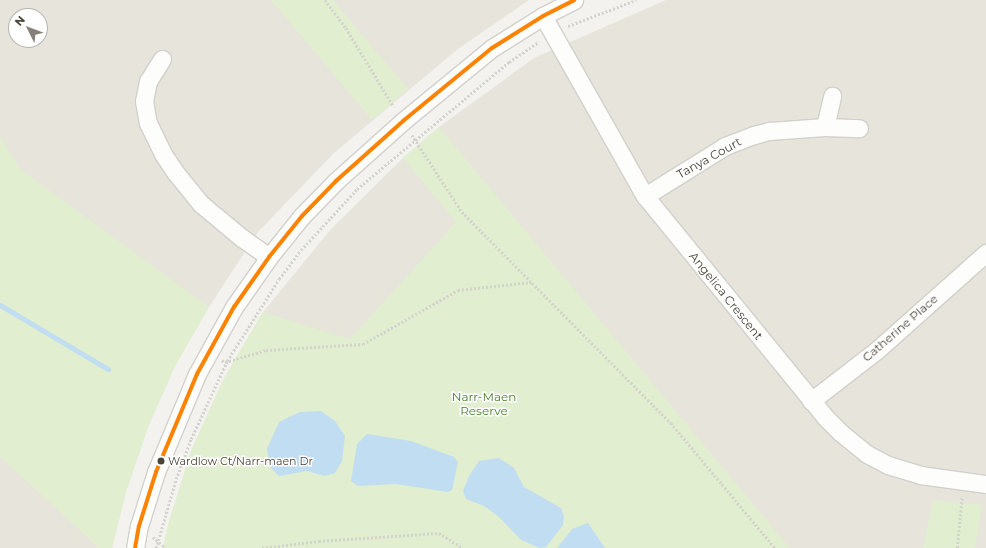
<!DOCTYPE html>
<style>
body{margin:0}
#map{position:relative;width:986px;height:548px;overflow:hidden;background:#f4f2ee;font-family:Montserrat,sans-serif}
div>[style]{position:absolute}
.residential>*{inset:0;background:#e7e4dc}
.green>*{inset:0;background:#e1eecf}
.water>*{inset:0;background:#c0ddf1}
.stream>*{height:5px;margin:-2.5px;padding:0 2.5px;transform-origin:2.5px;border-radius:2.5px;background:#c0ddf1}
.path>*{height:2.5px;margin-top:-1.25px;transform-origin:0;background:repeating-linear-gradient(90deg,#d3d2cc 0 2px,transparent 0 4px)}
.roads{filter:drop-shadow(1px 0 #d2d0cb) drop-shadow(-1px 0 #d2d0cb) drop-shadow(0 1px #d2d0cb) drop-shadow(0 -1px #d2d0cb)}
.street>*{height:17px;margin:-8.5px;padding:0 8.5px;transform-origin:8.5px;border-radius:8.5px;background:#fdfdfc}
.bus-1>*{height:4px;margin:-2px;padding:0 2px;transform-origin:2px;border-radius:2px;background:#ff8200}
.dots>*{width:11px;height:11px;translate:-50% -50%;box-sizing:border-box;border:2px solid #fff;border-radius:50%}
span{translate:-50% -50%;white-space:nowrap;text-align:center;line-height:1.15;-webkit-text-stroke:3px #fff;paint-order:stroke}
.bus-label{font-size:11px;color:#4b4439}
.left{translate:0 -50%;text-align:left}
.street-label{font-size:12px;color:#4b4439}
.park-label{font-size:12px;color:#4a7f2a}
.north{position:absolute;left:8px;top:8px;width:40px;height:40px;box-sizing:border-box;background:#fff;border:1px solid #b7b4b0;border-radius:50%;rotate:312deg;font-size:11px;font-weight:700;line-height:16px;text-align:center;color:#4b4439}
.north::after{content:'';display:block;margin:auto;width:14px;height:18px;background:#868178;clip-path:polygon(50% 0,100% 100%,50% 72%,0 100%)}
</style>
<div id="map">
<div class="residential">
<i style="clip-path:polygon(evenodd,0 0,529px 0,458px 49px,334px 153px,258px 232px,209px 307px,175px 366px,148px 427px,126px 492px,112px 548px,0 548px,0 0,16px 16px,40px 16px,40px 40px,16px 40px,16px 16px)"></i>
<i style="clip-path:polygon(666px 0,986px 0,986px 548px,163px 548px,168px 525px,191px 451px,223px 380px,263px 312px,331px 229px,403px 158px,439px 127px,534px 58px)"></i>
</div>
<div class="green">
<i style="clip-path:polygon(271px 0,333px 0,408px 89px,372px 120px)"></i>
<i style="clip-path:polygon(439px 127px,790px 548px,163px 548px,168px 525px,191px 451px,223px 380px,263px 312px,350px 339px,456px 222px,403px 158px)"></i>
<i style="clip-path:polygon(0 136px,20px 169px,209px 307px,175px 366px,148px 427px,126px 492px,112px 548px,99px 548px,0 457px)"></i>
<i style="clip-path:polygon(933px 500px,982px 505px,975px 548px,923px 548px)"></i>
</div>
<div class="water">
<i style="clip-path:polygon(321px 411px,335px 421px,345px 436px,342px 461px,335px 473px,325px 476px,307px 471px,279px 476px,270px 467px,267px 449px,279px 422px,300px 412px)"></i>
<i style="clip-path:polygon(367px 434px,411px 441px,454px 457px,458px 462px,452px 490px,448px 492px,396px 484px,358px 486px,351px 481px,357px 444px)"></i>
<i style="clip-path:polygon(499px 458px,514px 468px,524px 487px,561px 508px,564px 517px,563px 525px,546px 547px,540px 548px,521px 540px,499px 517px,484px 506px,466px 499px,463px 491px,469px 476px,479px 461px)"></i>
<i style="clip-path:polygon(588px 523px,605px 548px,557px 548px,572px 529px)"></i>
</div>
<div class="stream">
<i style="left:0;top:305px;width:126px;rotate:30.7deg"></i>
</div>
<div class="path">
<i style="left:325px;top:0;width:35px;rotate:53deg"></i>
<i style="left:346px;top:28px;width:92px;rotate:58.7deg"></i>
<i style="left:568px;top:26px;width:73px;rotate:-20.9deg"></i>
<i style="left:412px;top:135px;width:92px;rotate:57deg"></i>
<i style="left:462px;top:212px;width:297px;rotate:45.3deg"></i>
<i style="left:671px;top:423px;width:163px;rotate:50.2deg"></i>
<i style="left:222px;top:360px;width:4px;rotate:34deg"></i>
<i style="left:225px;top:362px;width:43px;rotate:-16.3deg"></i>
<i style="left:266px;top:350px;width:97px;rotate:-3.5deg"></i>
<i style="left:363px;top:344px;width:109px;rotate:-29.6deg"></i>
<i style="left:458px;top:290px;width:74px;rotate:-6.2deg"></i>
<i style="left:153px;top:537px;width:17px;rotate:40deg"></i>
<i style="left:156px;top:548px;width:72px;rotate:-73.8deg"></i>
<i style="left:176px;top:479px;width:43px;rotate:-69.4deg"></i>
<i style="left:191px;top:439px;width:86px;rotate:-65.2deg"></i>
<i style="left:227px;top:361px;width:97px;rotate:-57.6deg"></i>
<i style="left:279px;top:279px;width:36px;rotate:-53deg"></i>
<i style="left:301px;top:250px;width:83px;rotate:-47.4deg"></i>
<i style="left:357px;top:189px;width:198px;rotate:-39.9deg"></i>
<i style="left:509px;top:62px;width:36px;rotate:-34deg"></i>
<i style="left:262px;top:548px;width:57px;rotate:-7deg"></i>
<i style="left:319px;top:541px;width:120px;rotate:-3.8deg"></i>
<i style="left:439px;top:533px;width:28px;rotate:32deg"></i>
<i style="left:957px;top:548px;width:51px;rotate:-84.4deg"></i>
</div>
<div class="roads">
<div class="street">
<i style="left:543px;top:16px;width:207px;rotate:60.5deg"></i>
<i style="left:645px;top:196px;width:285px;rotate:50.8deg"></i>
<i style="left:825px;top:417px;width:23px;rotate:45deg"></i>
<i style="left:841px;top:433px;width:33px;rotate:39deg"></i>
<i style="left:867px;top:454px;width:24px;rotate:28deg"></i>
<i style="left:888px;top:465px;width:34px;rotate:17deg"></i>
<i style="left:920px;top:475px;width:67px;rotate:7.8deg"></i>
<i style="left:162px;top:59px;width:26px;rotate:122deg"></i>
<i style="left:148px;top:81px;width:20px;rotate:101deg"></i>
<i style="left:144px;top:101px;width:22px;rotate:80deg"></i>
<i style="left:148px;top:123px;width:34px;rotate:64deg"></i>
<i style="left:163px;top:154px;width:22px;rotate:56deg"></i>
<i style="left:175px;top:172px;width:41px;rotate:50.9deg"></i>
<i style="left:201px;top:204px;width:53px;rotate:39.7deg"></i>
<i style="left:242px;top:238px;width:33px;rotate:35deg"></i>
<i style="left:825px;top:127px;width:32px;rotate:-77deg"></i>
<i style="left:645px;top:196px;width:94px;rotate:-32deg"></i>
<i style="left:725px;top:146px;width:31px;rotate:-21deg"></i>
<i style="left:754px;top:135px;width:16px;rotate:-15deg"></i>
<i style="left:769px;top:131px;width:56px;rotate:-4.1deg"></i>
<i style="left:825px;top:127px;width:34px;rotate:2deg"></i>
<i style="left:811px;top:401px;width:83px;rotate:-37.7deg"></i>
<i style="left:877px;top:350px;width:146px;rotate:-41.7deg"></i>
<i style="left:135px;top:548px;width:22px;rotate:-80deg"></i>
<i style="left:139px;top:526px;width:57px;rotate:-72.5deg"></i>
<i style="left:156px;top:472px;width:106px;rotate:-67.3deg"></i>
<i style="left:197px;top:374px;width:77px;rotate:-61.1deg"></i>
<i style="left:234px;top:307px;width:61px;rotate:-55deg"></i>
<i style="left:269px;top:257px;width:53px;rotate:-51.2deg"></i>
<i style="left:302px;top:216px;width:49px;rotate:-45.8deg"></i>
<i style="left:336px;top:181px;width:90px;rotate:-41.8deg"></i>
<i style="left:403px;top:121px;width:115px;rotate:-39.4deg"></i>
<i style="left:492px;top:48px;width:60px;rotate:-32.1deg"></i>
<i style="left:543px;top:16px;width:35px;rotate:-27deg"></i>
</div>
</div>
<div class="bus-1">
<i style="left:135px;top:548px;width:22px;rotate:-80deg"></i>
<i style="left:139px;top:526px;width:57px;rotate:-72.5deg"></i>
<i style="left:156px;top:472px;width:106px;rotate:-67.3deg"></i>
<i style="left:197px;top:374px;width:77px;rotate:-61.1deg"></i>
<i style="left:234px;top:307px;width:61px;rotate:-55deg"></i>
<i style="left:269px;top:257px;width:53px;rotate:-51.2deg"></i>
<i style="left:302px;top:216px;width:49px;rotate:-45.8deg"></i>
<i style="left:336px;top:181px;width:90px;rotate:-41.8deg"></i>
<i style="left:403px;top:121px;width:115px;rotate:-39.4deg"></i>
<i style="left:492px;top:48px;width:60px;rotate:-32.1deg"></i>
<i style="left:543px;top:16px;width:35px;rotate:-27deg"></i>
</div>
<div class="dots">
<i style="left:161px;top:461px;background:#4b4439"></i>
</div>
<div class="bus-label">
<span class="left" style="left:168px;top:461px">Wardlow Ct/Narr-maen Dr</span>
</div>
<div class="street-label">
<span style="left:709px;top:158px;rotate:-29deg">Tanya Court</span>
<span style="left:726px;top:296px;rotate:51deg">Angelica Crescent</span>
<span style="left:900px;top:328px;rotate:-41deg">Catherine Place</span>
</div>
<div class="park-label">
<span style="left:484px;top:404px">Narr-Maen<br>Reserve</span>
</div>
<div class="north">N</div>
</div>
